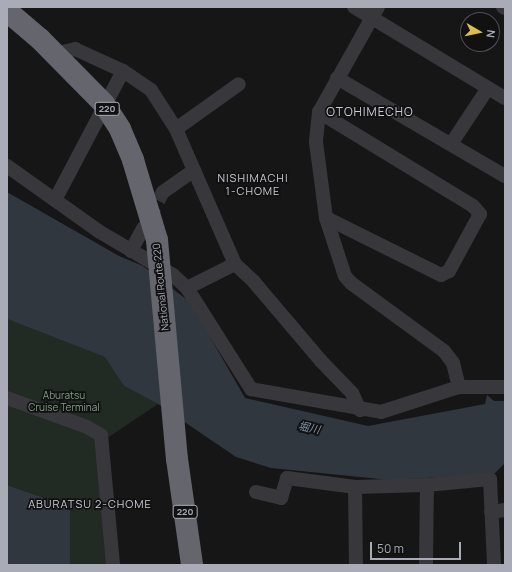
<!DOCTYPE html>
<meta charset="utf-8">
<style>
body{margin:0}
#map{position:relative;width:512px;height:572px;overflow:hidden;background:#161617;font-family:Manrope,"Noto Sans JP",sans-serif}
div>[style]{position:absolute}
.green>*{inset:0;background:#222a24}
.water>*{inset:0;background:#30373f}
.street-tunnel>*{height:14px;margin-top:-7px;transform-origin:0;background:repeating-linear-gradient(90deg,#333437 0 14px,transparent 0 21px)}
.street>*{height:14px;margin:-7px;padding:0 7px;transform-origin:7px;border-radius:7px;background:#37373c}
.highway>*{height:22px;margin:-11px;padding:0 11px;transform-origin:11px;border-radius:11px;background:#64656d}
.highway-bridge>*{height:22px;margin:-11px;padding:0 11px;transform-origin:11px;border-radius:11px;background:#64656d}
span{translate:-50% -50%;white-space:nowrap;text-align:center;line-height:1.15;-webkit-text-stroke:3.5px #111112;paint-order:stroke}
.shield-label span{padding:1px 3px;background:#111112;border:1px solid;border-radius:3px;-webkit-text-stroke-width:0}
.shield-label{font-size:9px;color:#a9acb6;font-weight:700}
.street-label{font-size:10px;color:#a9acb6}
.park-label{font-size:10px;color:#829f87}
.neighbourhood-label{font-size:11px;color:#cacbd3;letter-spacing:1px}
.water-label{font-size:11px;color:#8495ad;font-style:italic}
.quarter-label{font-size:12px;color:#cacbd3;letter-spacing:1px}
.frame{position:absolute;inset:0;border:8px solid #a9acb6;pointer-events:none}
.north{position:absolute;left:460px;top:12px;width:40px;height:40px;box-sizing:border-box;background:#111112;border:1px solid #4e4f54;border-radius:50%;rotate:99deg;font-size:11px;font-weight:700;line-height:16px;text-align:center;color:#a9acb6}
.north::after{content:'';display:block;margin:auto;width:14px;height:18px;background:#dfbe47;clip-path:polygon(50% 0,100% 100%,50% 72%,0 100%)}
.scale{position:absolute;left:370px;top:542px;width:91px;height:18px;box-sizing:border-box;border:2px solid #a9acb6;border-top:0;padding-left:5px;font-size:12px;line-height:14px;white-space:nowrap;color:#a9acb6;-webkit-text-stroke:3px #111112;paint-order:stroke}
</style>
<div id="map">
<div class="green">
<i style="clip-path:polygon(7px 319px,106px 357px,124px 386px,158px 404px,103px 441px,113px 565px,70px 565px,70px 507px,7px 485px)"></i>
</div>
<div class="water">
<i style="clip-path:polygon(7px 192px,119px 256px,143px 266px,190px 302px,245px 398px,368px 426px,485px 404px,487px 395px,494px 401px,505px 401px,505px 463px,494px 474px,390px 480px,271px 468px,236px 457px,158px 404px,124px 386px,105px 357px,7px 319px)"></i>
<i style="clip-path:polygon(7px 485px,70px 507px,70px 565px,7px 565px)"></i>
</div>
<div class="street-tunnel">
<i style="left:148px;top:219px;width:31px;rotate:-61deg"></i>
</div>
<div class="street">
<i style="left:354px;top:7px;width:176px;rotate:31.1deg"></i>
<i style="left:378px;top:7px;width:120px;rotate:119.3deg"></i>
<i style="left:319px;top:112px;width:30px;rotate:96deg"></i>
<i style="left:316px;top:142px;width:77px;rotate:82.5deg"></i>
<i style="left:326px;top:218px;width:61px;rotate:71.9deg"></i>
<i style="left:345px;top:276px;width:9px;rotate:49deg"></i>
<i style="left:351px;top:283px;width:115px;rotate:36.2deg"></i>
<i style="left:444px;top:351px;width:15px;rotate:53deg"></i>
<i style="left:453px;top:363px;width:25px;rotate:76deg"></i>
<i style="left:503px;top:7px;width:2px;rotate:27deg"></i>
<i style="left:54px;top:54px;width:22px;rotate:-13deg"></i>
<i style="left:75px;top:49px;width:53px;rotate:24.6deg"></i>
<i style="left:123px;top:71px;width:34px;rotate:34deg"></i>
<i style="left:151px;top:90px;width:46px;rotate:57.3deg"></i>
<i style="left:176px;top:129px;width:147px;rotate:66.4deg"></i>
<i style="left:235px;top:264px;width:26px;rotate:43deg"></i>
<i style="left:254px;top:282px;width:104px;rotate:49.7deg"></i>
<i style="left:321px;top:361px;width:45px;rotate:45.9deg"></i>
<i style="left:352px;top:393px;width:19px;rotate:65deg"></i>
<i style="left:337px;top:78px;width:194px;rotate:30.3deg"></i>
<i style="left:319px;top:112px;width:180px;rotate:31.4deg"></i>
<i style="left:473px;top:206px;width:11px;rotate:49deg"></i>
<i style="left:480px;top:214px;width:65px;rotate:118.5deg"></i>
<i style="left:449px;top:271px;width:9px;rotate:153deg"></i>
<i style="left:441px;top:275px;width:128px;rotate:-153.6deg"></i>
<i style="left:176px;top:129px;width:77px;rotate:-35.5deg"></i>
<i style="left:451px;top:144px;width:67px;rotate:-56.5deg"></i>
<i style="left:7px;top:166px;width:114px;rotate:35.4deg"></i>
<i style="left:100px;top:232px;width:85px;rotate:30.5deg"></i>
<i style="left:173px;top:275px;width:19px;rotate:43deg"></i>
<i style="left:187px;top:288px;width:120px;rotate:57.6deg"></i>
<i style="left:251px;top:389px;width:132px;rotate:10deg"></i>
<i style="left:381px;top:412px;width:82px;rotate:-17.8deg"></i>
<i style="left:459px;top:387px;width:46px"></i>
<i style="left:163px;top:192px;width:38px;rotate:-35deg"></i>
<i style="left:55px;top:200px;width:146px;rotate:-62.2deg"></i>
<i style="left:131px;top:251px;width:26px;rotate:-62deg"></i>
<i style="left:187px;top:288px;width:54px;rotate:-26.6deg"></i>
<i style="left:7px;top:398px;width:85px;rotate:19.9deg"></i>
<i style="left:87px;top:427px;width:16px;rotate:30deg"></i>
<i style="left:101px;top:435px;width:131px;rotate:84.7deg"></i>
<i style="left:355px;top:487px;width:78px;rotate:89.3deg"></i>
<i style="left:256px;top:492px;width:26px;rotate:13deg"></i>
<i style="left:281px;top:498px;width:21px;rotate:-73deg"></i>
<i style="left:287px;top:478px;width:69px;rotate:7.5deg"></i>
<i style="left:355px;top:487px;width:72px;rotate:-1.6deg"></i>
<i style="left:427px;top:485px;width:63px;rotate:-5.4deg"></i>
<i style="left:490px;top:479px;width:86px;rotate:87.3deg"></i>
<i style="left:491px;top:512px;width:14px;rotate:-8deg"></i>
<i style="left:426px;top:565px;width:80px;rotate:-89.3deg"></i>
</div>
<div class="highway">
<i style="left:7px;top:11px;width:43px;rotate:40.3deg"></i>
<i style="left:40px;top:39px;width:91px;rotate:45.4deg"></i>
<i style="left:104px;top:104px;width:30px;rotate:57deg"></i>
<i style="left:120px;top:129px;width:34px;rotate:67deg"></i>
<i style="left:133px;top:160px;width:84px;rotate:73.3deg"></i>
<i style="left:177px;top:459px;width:107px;rotate:81.9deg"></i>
</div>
<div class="highway-bridge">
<i style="left:157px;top:240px;width:220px;rotate:84.8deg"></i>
</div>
<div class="shield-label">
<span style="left:107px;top:109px">220</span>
<span style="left:185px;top:512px">220</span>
</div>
<div class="street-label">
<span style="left:161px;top:287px;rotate:-96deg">National Route 220</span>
</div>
<div class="park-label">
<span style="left:64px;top:401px">Aburatsu<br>Cruise Terminal</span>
</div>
<div class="neighbourhood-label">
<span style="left:253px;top:185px">NISHIMACHI<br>1-CHOME</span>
<span style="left:90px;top:504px">ABURATSU 2-CHOME</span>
</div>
<div class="water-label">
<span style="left:309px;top:428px;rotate:12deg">堀川</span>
</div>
<div class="quarter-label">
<span style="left:370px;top:112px">OTOHIMECHO</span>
</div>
<div class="frame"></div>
<div class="north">N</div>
<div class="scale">50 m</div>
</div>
